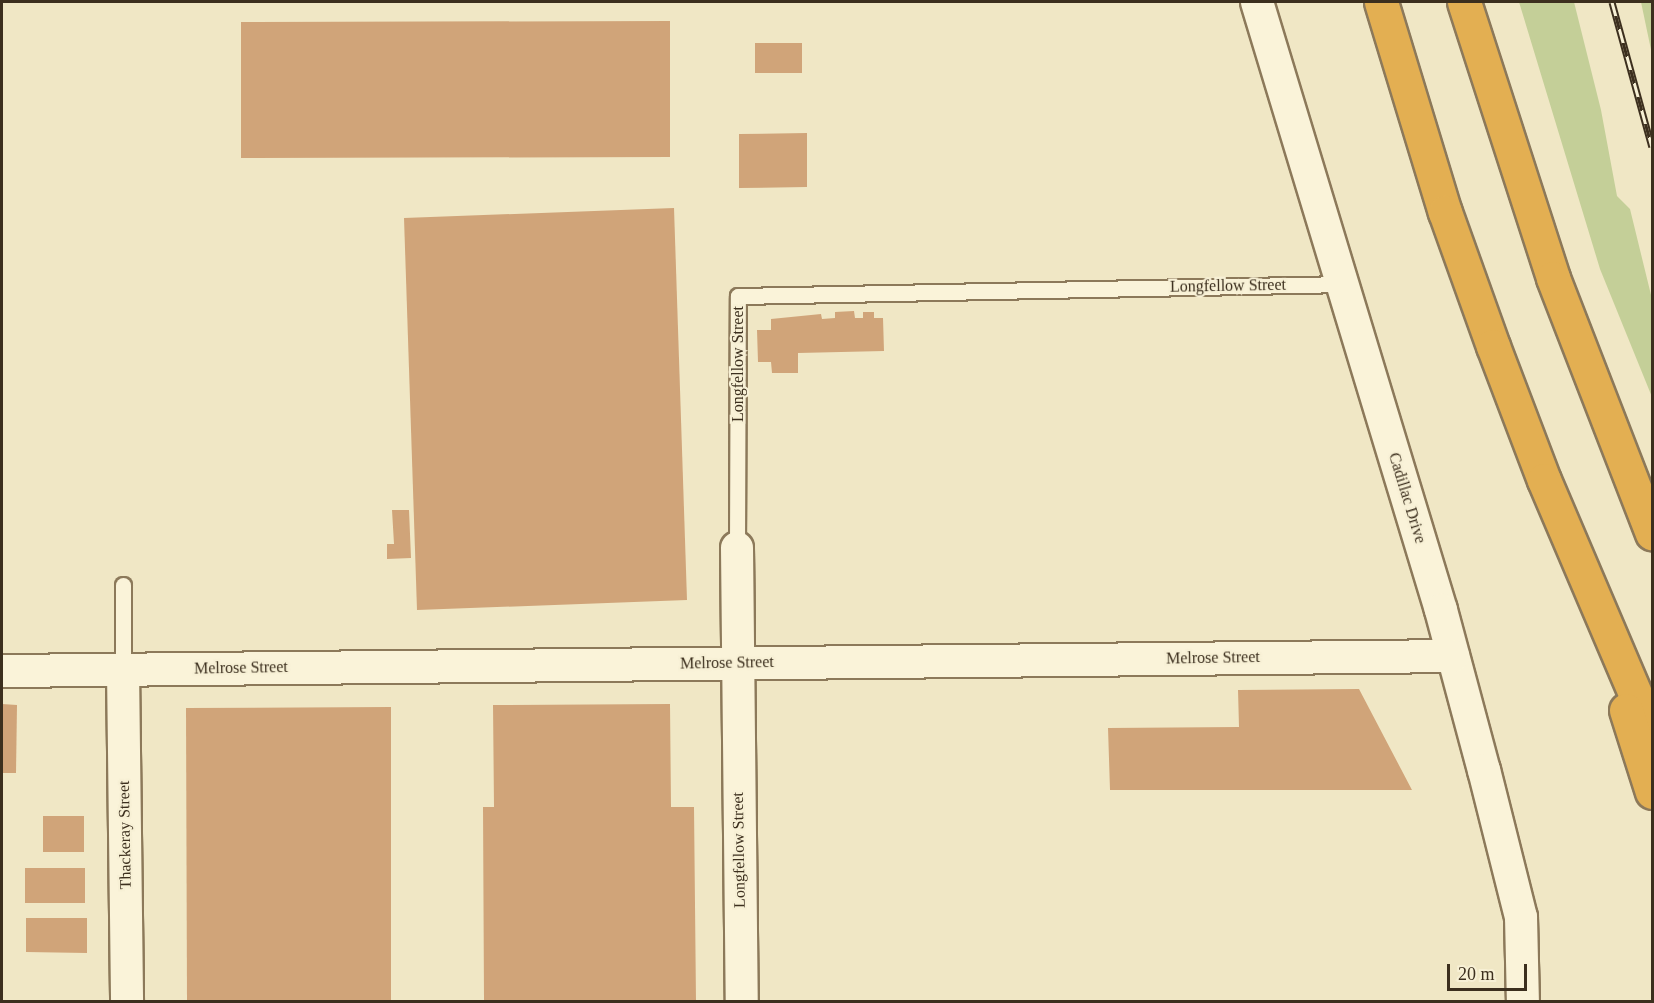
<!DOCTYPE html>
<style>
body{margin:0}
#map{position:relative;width:1654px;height:1003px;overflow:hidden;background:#f0e7c5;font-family:Georgia,serif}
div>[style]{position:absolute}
.green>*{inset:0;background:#c4cf98}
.building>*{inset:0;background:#d0a479}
.roads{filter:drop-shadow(2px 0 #8c795a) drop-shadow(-2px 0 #8c795a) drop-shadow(0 2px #8c795a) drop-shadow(0 -2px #8c795a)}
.lane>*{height:15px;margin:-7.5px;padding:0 7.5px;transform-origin:7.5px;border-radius:7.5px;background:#faf3d9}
.street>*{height:32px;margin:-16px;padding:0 16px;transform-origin:16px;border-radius:16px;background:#faf3d9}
.highway>*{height:33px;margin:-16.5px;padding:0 16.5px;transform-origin:16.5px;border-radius:16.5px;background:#e3af52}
.rail>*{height:7px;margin-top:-3.5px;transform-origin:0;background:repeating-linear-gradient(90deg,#f7f0d5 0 14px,#3c2f1e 0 28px);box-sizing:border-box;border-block:2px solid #3c2f1e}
span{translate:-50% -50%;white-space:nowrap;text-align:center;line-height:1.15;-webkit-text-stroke:4.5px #f7f0d5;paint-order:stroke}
.street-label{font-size:16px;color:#3c2f1e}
.frame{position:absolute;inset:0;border:3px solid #3c2f1e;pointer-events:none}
.scale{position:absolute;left:1447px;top:964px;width:80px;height:27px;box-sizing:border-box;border:3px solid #3c2f1e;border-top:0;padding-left:8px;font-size:18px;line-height:21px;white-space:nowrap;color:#3c2f1e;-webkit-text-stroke:4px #f7f0d5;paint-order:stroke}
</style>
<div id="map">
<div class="green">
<i style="clip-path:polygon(1519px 2px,1574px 2px,1601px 110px,1617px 196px,1630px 209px,1652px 299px,1652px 397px,1600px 269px)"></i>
<i style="clip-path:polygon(1641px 2px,1652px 2px,1652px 54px,1650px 45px)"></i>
</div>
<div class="building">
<i style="clip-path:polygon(670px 21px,670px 157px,241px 158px,241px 22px)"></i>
<i style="clip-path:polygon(755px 43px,802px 43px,802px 73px,755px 73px)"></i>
<i style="clip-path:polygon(807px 133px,807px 187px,739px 188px,739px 134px)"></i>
<i style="clip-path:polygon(674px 208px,687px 600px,417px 610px,404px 218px)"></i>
<i style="clip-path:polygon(854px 311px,855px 318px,863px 318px,863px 312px,874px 312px,874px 318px,883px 318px,884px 351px,798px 353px,798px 373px,772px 373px,771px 362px,758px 362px,757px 330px,771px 330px,771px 319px,821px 314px,822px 319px,835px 318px,835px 312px)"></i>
<i style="clip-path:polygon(392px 510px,409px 510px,411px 558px,387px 559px,387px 544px,394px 544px)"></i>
<i style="clip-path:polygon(1359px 689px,1412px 790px,1110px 790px,1108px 728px,1239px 727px,1238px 690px)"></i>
<i style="clip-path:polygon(2px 704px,17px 705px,16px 773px,2px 773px)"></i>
<i style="clip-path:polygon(670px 704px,671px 807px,694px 807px,696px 1002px,484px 1002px,483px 807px,494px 807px,493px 705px)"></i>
<i style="clip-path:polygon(391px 707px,391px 1002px,187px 1002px,186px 708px)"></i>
<i style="clip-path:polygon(43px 816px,84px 816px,84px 852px,43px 852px)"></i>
<i style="clip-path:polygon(25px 868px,85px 868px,85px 903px,25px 903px)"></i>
<i style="clip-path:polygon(26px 918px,87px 918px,87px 953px,26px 952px)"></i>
</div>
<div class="roads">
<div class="lane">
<i style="left:737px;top:548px;width:252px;rotate:-89.8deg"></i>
<i style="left:738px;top:296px;width:606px;rotate:-1.13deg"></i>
<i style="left:123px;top:669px;width:84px;rotate:-90deg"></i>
</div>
<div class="street">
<i style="left:1257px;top:2px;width:635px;rotate:73.16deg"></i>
<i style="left:1441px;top:610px;width:166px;rotate:75deg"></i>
<i style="left:1484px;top:770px;width:152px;rotate:75.9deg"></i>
<i style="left:1521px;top:917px;width:85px;rotate:88.7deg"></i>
<i style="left:737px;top:548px;width:454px;rotate:89.4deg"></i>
<i style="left:123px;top:669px;width:333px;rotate:89.3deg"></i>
<i style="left:2px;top:671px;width:1451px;rotate:-0.59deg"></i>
</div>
<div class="highway">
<i style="left:1381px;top:2px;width:220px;rotate:73.1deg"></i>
<i style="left:1445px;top:212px;width:142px;rotate:70.3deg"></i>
<i style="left:1493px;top:346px;width:143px;rotate:69.2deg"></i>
<i style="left:1544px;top:480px;width:275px;rotate:66.9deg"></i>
<i style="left:1464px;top:2px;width:290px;rotate:72.1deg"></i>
<i style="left:1553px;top:278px;width:274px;rotate:68.8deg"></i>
<i style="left:1626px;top:710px;width:86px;rotate:72.4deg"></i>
</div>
</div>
<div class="rail">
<i style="left:1612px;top:2px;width:150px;rotate:74.6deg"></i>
</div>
<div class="street-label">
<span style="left:1228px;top:286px;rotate:-1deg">Longfellow Street</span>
<span style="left:738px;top:364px;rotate:-90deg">Longfellow Street</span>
<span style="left:1407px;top:498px;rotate:73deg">Cadillac Drive</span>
<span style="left:1213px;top:658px;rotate:-1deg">Melrose Street</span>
<span style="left:727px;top:663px;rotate:-1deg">Melrose Street</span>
<span style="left:241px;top:668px;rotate:-1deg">Melrose Street</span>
<span style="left:125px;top:835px;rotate:-91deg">Thackeray Street</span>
<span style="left:739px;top:850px;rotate:-91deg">Longfellow Street</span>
</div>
<div class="frame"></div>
<div class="scale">20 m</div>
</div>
